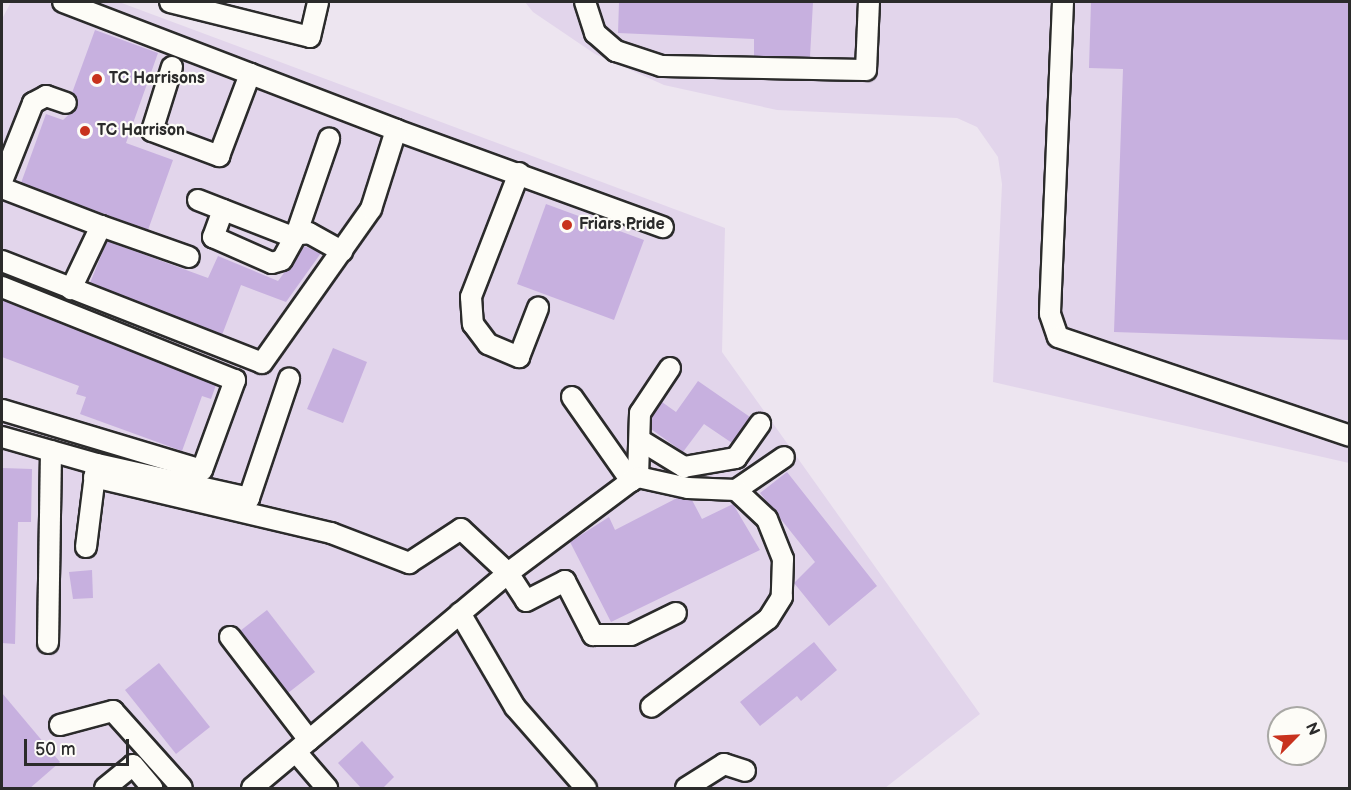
<!DOCTYPE html>
<style>
body{margin:0}
#map{position:relative;width:1351px;height:790px;overflow:hidden;background:#ede5f0;font-family:"Balsamiq Sans",sans-serif}
div>[style]{position:absolute}
.built>*{inset:0;background:#e2d5eb}
.building>*{inset:0;background:#c7b0df}
.roads{filter:drop-shadow(2px 0 #2b2b2b) drop-shadow(-2px 0 #2b2b2b) drop-shadow(0 2px #2b2b2b) drop-shadow(0 -2px #2b2b2b)}
.minor>*{height:20px;margin:-10px;padding:0 10px;transform-origin:10px;border-radius:10px;background:#fdfcf7}
.dots>*{width:16px;height:16px;translate:-50% -50%;box-sizing:border-box;border:3px solid #fdfcf7;border-radius:50%}
span{translate:-50% -50%;white-space:nowrap;text-align:center;line-height:1.15;-webkit-text-stroke:4.5px #fdfcf7;paint-order:stroke}
.poi-label{font-size:16px;color:#2b2b2b;font-weight:700}
.left{translate:0 -50%;text-align:left}
.frame{position:absolute;inset:0;border:3px solid #2b2b2b;pointer-events:none}
.north{position:absolute;left:1267px;top:706px;width:60px;height:60px;box-sizing:border-box;background:#fdfcf7;border:2px solid #a9a8a5;border-radius:50%;rotate:66deg;font-size:16px;font-weight:700;line-height:24px;text-align:center;color:#2b2b2b}
.north::after{content:'';display:block;margin:auto;width:21px;height:27px;background:#c8321e;clip-path:polygon(50% 0,100% 100%,50% 72%,0 100%)}
.scale{position:absolute;left:24px;top:739px;width:105px;height:27px;box-sizing:border-box;border:3px solid #2b2b2b;border-top:0;padding-left:8px;font-size:18px;line-height:21px;white-space:nowrap;color:#2b2b2b;-webkit-text-stroke:4px #fdfcf7;paint-order:stroke}
</style>
<div id="map">
<div class="built">
<i style="clip-path:polygon(11px 2px,119px 2px,725px 228px,722px 352px,980px 714px,885px 788px,2px 788px,2px 19px)"></i>
<i style="clip-path:polygon(525px 2px,1349px 2px,1349px 463px,993px 382px,1002px 184px,998px 157px,977px 127px,957px 118px,777px 110px,664px 85px,595px 54px,533px 12px)"></i>
</div>
<div class="building">
<i style="clip-path:polygon(619px 2px,813px 2px,810px 57px,754px 56px,754px 39px,618px 33px)"></i>
<i style="clip-path:polygon(1091px 2px,1350px 2px,1350px 340px,1114px 332px,1123px 69px,1089px 68px)"></i>
<i style="clip-path:polygon(95px 30px,158px 53px,126px 143px,173px 160px,148px 230px,21px 183px,46px 114px,63px 120px,77px 107px,72px 93px)"></i>
<i style="clip-path:polygon(546px 204px,644px 240px,614px 320px,517px 284px)"></i>
<i style="clip-path:polygon(107px 241px,208px 278px,218px 256px,278px 281px,304px 246px,321px 253px,286px 302px,241px 285px,222px 335px,90px 283px)"></i>
<i style="clip-path:polygon(2px 300px,216px 385px,211px 399px,202px 396px,182px 451px,80px 414px,86px 397px,76px 394px,79px 386px,2px 357px)"></i>
<i style="clip-path:polygon(333px 348px,367px 362px,343px 423px,307px 409px)"></i>
<i style="clip-path:polygon(698px 381px,750px 417px,732px 443px,704px 424px,683px 452px,651px 429px,652px 417px,662px 402px,676px 412px)"></i>
<i style="clip-path:polygon(2px 468px,32px 469px,31px 522px,18px 522px,15px 644px,2px 643px)"></i>
<i style="clip-path:polygon(787px 472px,877px 586px,829px 626px,794px 583px,815px 562px,760px 493px)"></i>
<i style="clip-path:polygon(677px 498px,692px 500px,702px 519px,733px 504px,760px 550px,611px 622px,570px 542px,609px 517px,615px 530px)"></i>
<i style="clip-path:polygon(92px 570px,93px 598px,73px 599px,69px 572px)"></i>
<i style="clip-path:polygon(267px 610px,315px 672px,288px 693px,240px 631px)"></i>
<i style="clip-path:polygon(814px 642px,837px 670px,801px 701px,797px 696px,760px 726px,740px 702px)"></i>
<i style="clip-path:polygon(159px 663px,210px 727px,176px 754px,125px 690px)"></i>
<i style="clip-path:polygon(2px 693px,60px 762px,29px 789px,2px 789px)"></i>
<i style="clip-path:polygon(362px 741px,394px 777px,382px 789px,362px 789px,338px 763px)"></i>
</div>
<div class="roads">
<div class="minor">
<i style="left:63px;top:2px;width:357px;rotate:21deg"></i>
<i style="left:396px;top:130px;width:284px;rotate:20deg"></i>
<i style="left:170px;top:2px;width:144px;rotate:14deg"></i>
<i style="left:310px;top:37px;width:36px;rotate:-77deg"></i>
<i style="left:585px;top:2px;width:33px;rotate:72deg"></i>
<i style="left:595px;top:33px;width:28px;rotate:41deg"></i>
<i style="left:616px;top:51px;width:47px;rotate:18.4deg"></i>
<i style="left:661px;top:66px;width:205px;rotate:1.1deg"></i>
<i style="left:866px;top:70px;width:68px;rotate:-87.5deg"></i>
<i style="left:1063px;top:2px;width:312px;rotate:92.4deg"></i>
<i style="left:1050px;top:314px;width:24px;rotate:71deg"></i>
<i style="left:1058px;top:337px;width:308px;rotate:18.7deg"></i>
<i style="left:172px;top:67px;width:67px;rotate:107.4deg"></i>
<i style="left:152px;top:131px;width:72px;rotate:20.5deg"></i>
<i style="left:219px;top:156px;width:88px;rotate:-69.3deg"></i>
<i style="left:519px;top:173px;width:133px;rotate:111.2deg"></i>
<i style="left:471px;top:297px;width:27px;rotate:86deg"></i>
<i style="left:473px;top:324px;width:25px;rotate:53deg"></i>
<i style="left:488px;top:344px;width:34px;rotate:23deg"></i>
<i style="left:519px;top:357px;width:53px;rotate:-68.8deg"></i>
<i style="left:2px;top:181px;width:84px;rotate:-68.3deg"></i>
<i style="left:33px;top:103px;width:15px;rotate:-28deg"></i>
<i style="left:46px;top:96px;width:21px;rotate:19deg"></i>
<i style="left:2px;top:188px;width:106px;rotate:21deg"></i>
<i style="left:101px;top:226px;width:70px;rotate:115.5deg"></i>
<i style="left:198px;top:200px;width:97px;rotate:21.3deg"></i>
<i style="left:288px;top:235px;width:21px;rotate:-5deg"></i>
<i style="left:309px;top:233px;width:38px;rotate:29deg"></i>
<i style="left:223px;top:210px;width:29px;rotate:110deg"></i>
<i style="left:213px;top:237px;width:64px;rotate:23.8deg"></i>
<i style="left:272px;top:263px;width:10px;rotate:-17deg"></i>
<i style="left:282px;top:260px;width:29px;rotate:-61deg"></i>
<i style="left:296px;top:235px;width:102px;rotate:-71deg"></i>
<i style="left:101px;top:226px;width:93px;rotate:19.4deg"></i>
<i style="left:2px;top:261px;width:279px;rotate:21.4deg"></i>
<i style="left:262px;top:363px;width:189px;rotate:-54.7deg"></i>
<i style="left:371px;top:209px;width:83px;rotate:-72.4deg"></i>
<i style="left:2px;top:287px;width:251px;rotate:21.8deg"></i>
<i style="left:235px;top:380px;width:96px;rotate:110.1deg"></i>
<i style="left:202px;top:470px;width:209px;rotate:-163.3deg"></i>
<i style="left:572px;top:397px;width:103px;rotate:54.9deg"></i>
<i style="left:2px;top:437px;width:99px;rotate:15.9deg"></i>
<i style="left:97px;top:464px;width:156px;rotate:12.6deg"></i>
<i style="left:249px;top:498px;width:126px;rotate:-71.4deg"></i>
<i style="left:640px;top:440px;width:52px;rotate:31.5deg"></i>
<i style="left:684px;top:467px;width:53px;rotate:-9.8deg"></i>
<i style="left:736px;top:458px;width:42px;rotate:-54.8deg"></i>
<i style="left:94px;top:477px;width:244px;rotate:13.3deg"></i>
<i style="left:331px;top:533px;width:84px;rotate:21deg"></i>
<i style="left:409px;top:563px;width:62px;rotate:-33.2deg"></i>
<i style="left:461px;top:529px;width:64px;rotate:43.1deg"></i>
<i style="left:508px;top:573px;width:33px;rotate:57deg"></i>
<i style="left:526px;top:601px;width:44px;rotate:-27.1deg"></i>
<i style="left:565px;top:581px;width:61px;rotate:62.6deg"></i>
<i style="left:593px;top:635px;width:38px"></i>
<i style="left:631px;top:635px;width:50px;rotate:-26.1deg"></i>
<i style="left:638px;top:477px;width:64px;rotate:-88.2deg"></i>
<i style="left:640px;top:413px;width:54px;rotate:-56.3deg"></i>
<i style="left:736px;top:490px;width:58px;rotate:-34.5deg"></i>
<i style="left:86px;top:547px;width:81px;rotate:-82.9deg"></i>
<i style="left:460px;top:613px;width:109px;rotate:59.7deg"></i>
<i style="left:515px;top:707px;width:108px;rotate:48.8deg"></i>
<i style="left:230px;top:637px;width:130px;rotate:52.5deg"></i>
<i style="left:48px;top:643px;width:192px;rotate:-89.1deg"></i>
<i style="left:60px;top:725px;width:55px;rotate:-14.8deg"></i>
<i style="left:113px;top:711px;width:103px;rotate:48.1deg"></i>
<i style="left:296px;top:752px;width:48px;rotate:49.3deg"></i>
<i style="left:105px;top:788px;width:36px;rotate:-39deg"></i>
<i style="left:133px;top:765px;width:30px;rotate:50deg"></i>
<i style="left:252px;top:788px;width:334px;rotate:-40deg"></i>
<i style="left:508px;top:573px;width:154px;rotate:-36.8deg"></i>
<i style="left:631px;top:481px;width:8px;rotate:-30deg"></i>
<i style="left:638px;top:477px;width:51px;rotate:12.4deg"></i>
<i style="left:688px;top:488px;width:48px;rotate:2.4deg"></i>
<i style="left:736px;top:490px;width:42px;rotate:43.1deg"></i>
<i style="left:767px;top:519px;width:43px;rotate:68.2deg"></i>
<i style="left:783px;top:559px;width:38px;rotate:92deg"></i>
<i style="left:782px;top:597px;width:26px;rotate:122deg"></i>
<i style="left:768px;top:619px;width:146px;rotate:143.1deg"></i>
<i style="left:686px;top:788px;width:45px;rotate:-32.3deg"></i>
<i style="left:724px;top:764px;width:22px;rotate:18deg"></i>
</div>
</div>
<div class="dots">
<i style="left:97px;top:79px;background:#c8321e"></i>
<i style="left:85px;top:131px;background:#c8321e"></i>
<i style="left:567px;top:225px;background:#c8321e"></i>
</div>
<div class="poi-label">
<span class="left" style="left:109px;top:79px">TC Harrisons</span>
<span class="left" style="left:97px;top:131px">TC Harrison</span>
<span class="left" style="left:579px;top:225px">Friars Pride</span>
</div>
<div class="frame"></div>
<div class="north">N</div>
<div class="scale">50 m</div>
</div>
